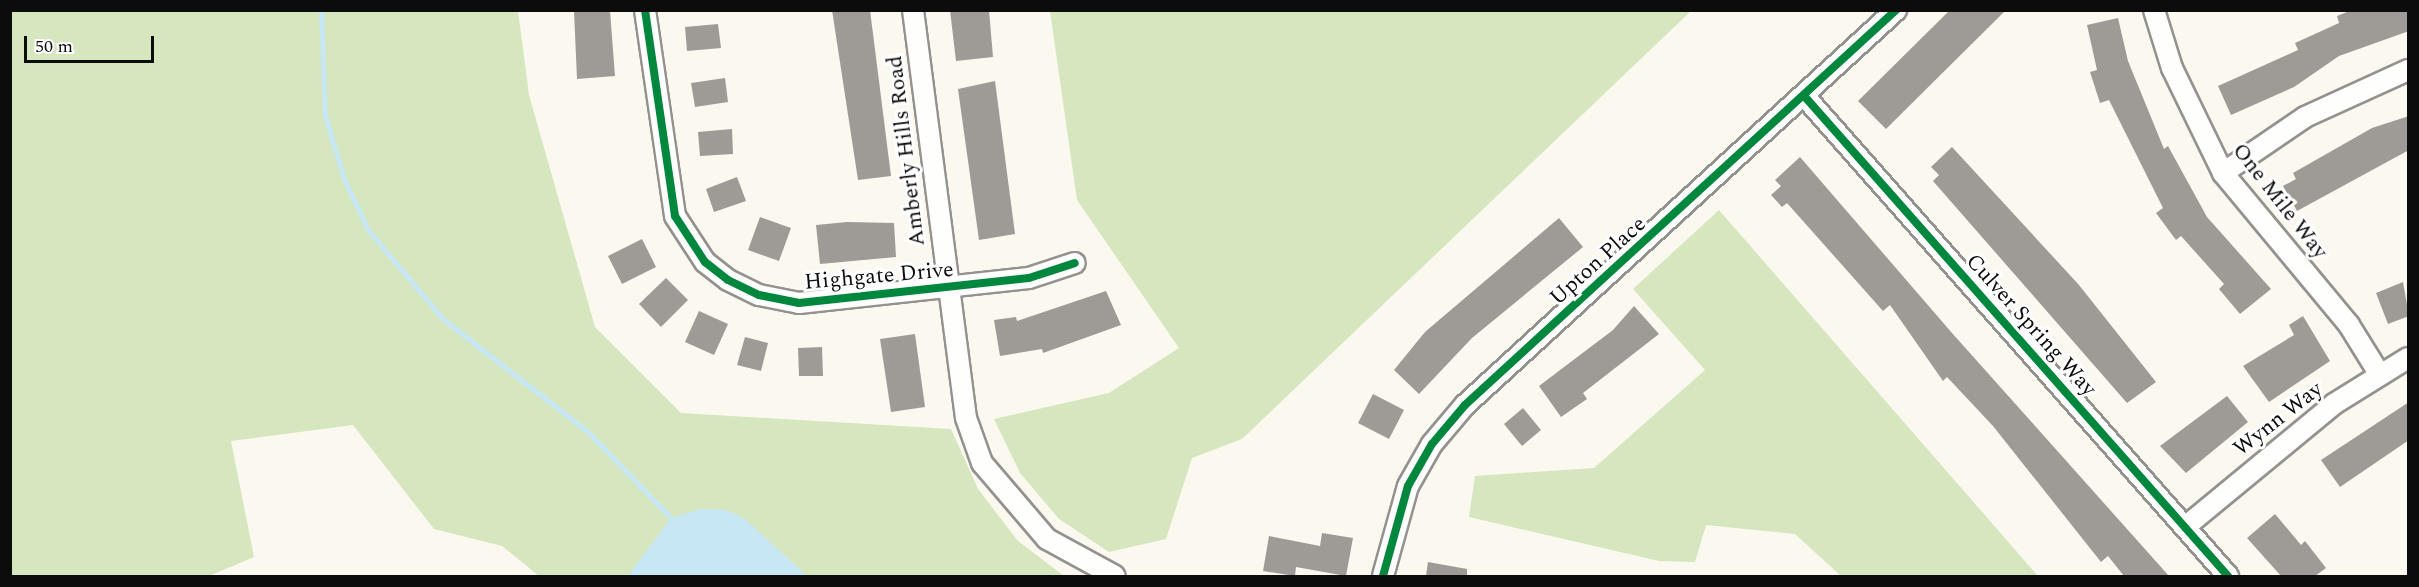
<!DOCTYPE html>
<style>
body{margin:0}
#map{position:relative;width:2419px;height:587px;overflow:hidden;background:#fbf8f0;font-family:Spectral,serif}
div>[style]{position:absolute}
.forest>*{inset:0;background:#d6e6be}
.water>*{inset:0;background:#c8e7f4}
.stream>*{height:5px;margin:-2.5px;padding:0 2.5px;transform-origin:2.5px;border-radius:2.5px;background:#c8e7f4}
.building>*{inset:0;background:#9e9a96}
.roads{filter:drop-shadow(2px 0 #94928f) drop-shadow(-2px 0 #94928f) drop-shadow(0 2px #94928f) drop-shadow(0 -2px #94928f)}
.street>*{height:20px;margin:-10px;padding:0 10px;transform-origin:10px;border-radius:10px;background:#fefefd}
.cycleway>*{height:8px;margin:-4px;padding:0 4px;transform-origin:4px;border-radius:4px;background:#00873e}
span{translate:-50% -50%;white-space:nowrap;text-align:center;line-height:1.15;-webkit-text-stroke:6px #fff;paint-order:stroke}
.street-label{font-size:22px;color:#0c0c0c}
.frame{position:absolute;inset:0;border:12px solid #0c0c0c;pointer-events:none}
.scale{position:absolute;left:24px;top:36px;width:130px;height:27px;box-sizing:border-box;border:3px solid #0c0c0c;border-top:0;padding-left:8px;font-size:18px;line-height:21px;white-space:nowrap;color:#0c0c0c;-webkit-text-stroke:4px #fff;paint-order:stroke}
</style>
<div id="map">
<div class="forest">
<i style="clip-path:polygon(10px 11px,518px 11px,529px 95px,595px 327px,681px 413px,951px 429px,978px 489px,1018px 541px,1064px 576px,539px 576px,502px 546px,434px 529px,353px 425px,231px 441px,254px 557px,209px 576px,11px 576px)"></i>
<i style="clip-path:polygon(1050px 11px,1050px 10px,1691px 11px,1242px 439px,1192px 458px,1166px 539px,1109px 552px,1059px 519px,1020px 473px,994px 419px,1109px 393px,1179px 348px,1077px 200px)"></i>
<i style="clip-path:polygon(1719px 210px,2038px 576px,1841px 576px,1795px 534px,1706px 525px,1695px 562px,1659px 561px,1469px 517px,1475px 476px,1594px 468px,1705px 370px,1633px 289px)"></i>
</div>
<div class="water">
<i style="clip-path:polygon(701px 509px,727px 510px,746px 520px,807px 576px,628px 576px,671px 518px)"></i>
</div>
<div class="stream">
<i style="left:321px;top:10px;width:106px;rotate:87.8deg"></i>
<i style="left:325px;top:116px;width:66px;rotate:73.2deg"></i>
<i style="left:344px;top:179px;width:56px;rotate:64.8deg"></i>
<i style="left:368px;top:230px;width:116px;rotate:49.9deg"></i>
<i style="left:443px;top:319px;width:182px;rotate:37.9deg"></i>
<i style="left:587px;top:431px;width:121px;rotate:46deg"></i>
</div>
<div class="building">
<i style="clip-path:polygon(832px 10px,870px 10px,891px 176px,858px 180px)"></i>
<i style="clip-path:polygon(950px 10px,989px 10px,993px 57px,956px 61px)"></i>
<i style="clip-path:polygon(1950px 10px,2006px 10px,1886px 129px,1858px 101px)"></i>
<i style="clip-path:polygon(2352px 10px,2409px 10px,2409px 31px,2339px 56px,2294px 87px,2231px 115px,2218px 86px,2298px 50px,2295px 43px,2339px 23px,2337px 16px)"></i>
<i style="clip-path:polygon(574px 11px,610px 11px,615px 76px,577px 79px)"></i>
<i style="clip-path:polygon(2118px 18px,2128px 61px,2164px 149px,2168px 146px,2207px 217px,2271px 289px,2240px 314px,2219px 289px,2224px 284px,2181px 236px,2176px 240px,2156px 213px,2163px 208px,2109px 100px,2100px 103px,2090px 72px,2097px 70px,2087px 25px)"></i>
<i style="clip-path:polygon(718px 24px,721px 48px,687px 51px,685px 27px)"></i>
<i style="clip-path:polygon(725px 78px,728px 102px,695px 107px,691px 83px)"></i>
<i style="clip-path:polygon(995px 81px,1015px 234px,979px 240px,958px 89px)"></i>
<i style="clip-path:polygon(2409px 116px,2409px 150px,2297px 211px,2283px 186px,2296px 179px,2293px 173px,2372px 128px)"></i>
<i style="clip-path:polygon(732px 129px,733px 154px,700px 156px,698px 132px)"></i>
<i style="clip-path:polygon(1952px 147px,2079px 285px,2156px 382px,2127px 403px,1933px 181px,1939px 175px,1931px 167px)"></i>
<i style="clip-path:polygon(1800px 157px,1952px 333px,2169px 576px,2124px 576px,2108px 556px,2101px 562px,1993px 426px,1947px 377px,1943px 381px,1890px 305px,1883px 311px,1787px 203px,1782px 207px,1771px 195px,1781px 186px,1775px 180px)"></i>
<i style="clip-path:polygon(737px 177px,746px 201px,714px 212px,706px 189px)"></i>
<i style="clip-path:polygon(760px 217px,791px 228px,779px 261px,748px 250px)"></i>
<i style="clip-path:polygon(1559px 218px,1583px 247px,1472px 338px,1419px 394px,1394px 370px,1425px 332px)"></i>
<i style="clip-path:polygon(847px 222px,894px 223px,896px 257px,820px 264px,816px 225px)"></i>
<i style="clip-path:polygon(642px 239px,656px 267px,622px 284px,608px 256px)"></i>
<i style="clip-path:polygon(666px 278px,688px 300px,661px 327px,639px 304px)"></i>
<i style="clip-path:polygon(2403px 282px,2409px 316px,2388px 324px,2376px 293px)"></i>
<i style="clip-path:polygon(1106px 291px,1121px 325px,1043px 353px,1042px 349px,1000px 356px,994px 320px,1016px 317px,1017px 321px)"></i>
<i style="clip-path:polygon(1634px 306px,1659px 334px,1583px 393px,1587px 399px,1561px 417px,1539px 386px,1613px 330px)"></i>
<i style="clip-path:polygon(699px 311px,728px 324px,714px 355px,685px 342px)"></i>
<i style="clip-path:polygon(2303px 316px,2330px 361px,2269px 402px,2243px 366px,2294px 335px,2289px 325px)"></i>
<i style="clip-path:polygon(915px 334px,925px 407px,891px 412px,880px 339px)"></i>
<i style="clip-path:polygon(745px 337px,768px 343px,761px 371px,737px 365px)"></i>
<i style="clip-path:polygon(822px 347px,823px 376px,799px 376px,798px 348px)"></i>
<i style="clip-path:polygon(1373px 394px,1404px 410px,1389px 439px,1358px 423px)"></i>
<i style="clip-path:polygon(2227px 396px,2248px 422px,2186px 473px,2160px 446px)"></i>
<i style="clip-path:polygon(2409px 402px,2409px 440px,2340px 487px,2321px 460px)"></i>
<i style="clip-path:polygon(1523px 408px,1541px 430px,1522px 446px,1504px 424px)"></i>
<i style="clip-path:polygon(2275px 514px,2301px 545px,2305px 541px,2326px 568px,2315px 576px,2281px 576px,2247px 538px)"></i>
<i style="clip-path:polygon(1322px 533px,1353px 538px,1346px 576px,1296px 567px,1295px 576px,1263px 571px,1269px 536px,1320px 546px)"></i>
<i style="clip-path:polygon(1428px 562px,1467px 569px,1467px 576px,1426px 576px)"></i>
</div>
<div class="roads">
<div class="street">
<i style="left:645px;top:10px;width:208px;rotate:81.7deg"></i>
<i style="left:675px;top:216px;width:55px;rotate:56.9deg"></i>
<i style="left:705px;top:262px;width:29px;rotate:38deg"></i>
<i style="left:728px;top:280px;width:34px;rotate:26deg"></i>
<i style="left:759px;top:295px;width:41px;rotate:11.3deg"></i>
<i style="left:799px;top:303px;width:231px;rotate:-6.2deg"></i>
<i style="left:1029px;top:278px;width:48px;rotate:-18.1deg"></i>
<i style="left:913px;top:10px;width:411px;rotate:82.6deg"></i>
<i style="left:966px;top:418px;width:48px;rotate:70.4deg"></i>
<i style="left:982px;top:463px;width:100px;rotate:49.5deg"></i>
<i style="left:1047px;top:539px;width:77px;rotate:28.6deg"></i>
<i style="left:2154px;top:10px;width:61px;rotate:72.8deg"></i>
<i style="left:2172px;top:68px;width:117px;rotate:64.1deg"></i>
<i style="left:2223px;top:173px;width:197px;rotate:50.3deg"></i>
<i style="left:2349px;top:325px;width:59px;rotate:58.2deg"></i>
<i style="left:1806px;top:98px;width:638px;rotate:48.56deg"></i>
<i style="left:2223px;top:173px;width:99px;rotate:-34.3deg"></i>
<i style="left:2305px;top:117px;width:113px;rotate:-24.5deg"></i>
<i style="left:2185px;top:527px;width:193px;rotate:-39.5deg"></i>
<i style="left:2334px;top:404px;width:87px;rotate:-31.9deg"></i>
<i style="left:1383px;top:576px;width:93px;rotate:-74.5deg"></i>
<i style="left:1408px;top:486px;width:48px;rotate:-60.3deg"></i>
<i style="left:1432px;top:444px;width:51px;rotate:-49.8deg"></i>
<i style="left:1465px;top:405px;width:585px;rotate:-42.5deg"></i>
</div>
</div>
<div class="cycleway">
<i style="left:645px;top:10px;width:208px;rotate:81.7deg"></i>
<i style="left:675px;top:216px;width:55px;rotate:56.9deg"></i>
<i style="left:705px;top:262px;width:29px;rotate:38deg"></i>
<i style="left:728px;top:280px;width:34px;rotate:26deg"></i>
<i style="left:759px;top:295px;width:41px;rotate:11.3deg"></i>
<i style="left:799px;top:303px;width:231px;rotate:-6.2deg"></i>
<i style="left:1029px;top:278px;width:48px;rotate:-18.1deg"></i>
<i style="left:1806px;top:98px;width:638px;rotate:48.56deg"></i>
<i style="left:1383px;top:576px;width:93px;rotate:-74.5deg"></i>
<i style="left:1408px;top:486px;width:48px;rotate:-60.3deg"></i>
<i style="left:1432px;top:444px;width:51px;rotate:-49.8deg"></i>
<i style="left:1465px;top:405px;width:585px;rotate:-42.5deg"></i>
</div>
<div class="street-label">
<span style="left:906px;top:151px;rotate:-97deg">Amberly Hills Road</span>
<span style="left:2280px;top:201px;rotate:52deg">One Mile Way</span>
<span style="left:1598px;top:261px;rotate:-42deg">Upton Place</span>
<span style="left:879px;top:276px;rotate:-5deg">Highgate Drive</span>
<span style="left:2031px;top:325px;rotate:48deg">Culver Spring Way</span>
<span style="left:2278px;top:419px;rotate:-38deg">Wynn Way</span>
</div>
<div class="frame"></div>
<div class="scale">50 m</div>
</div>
